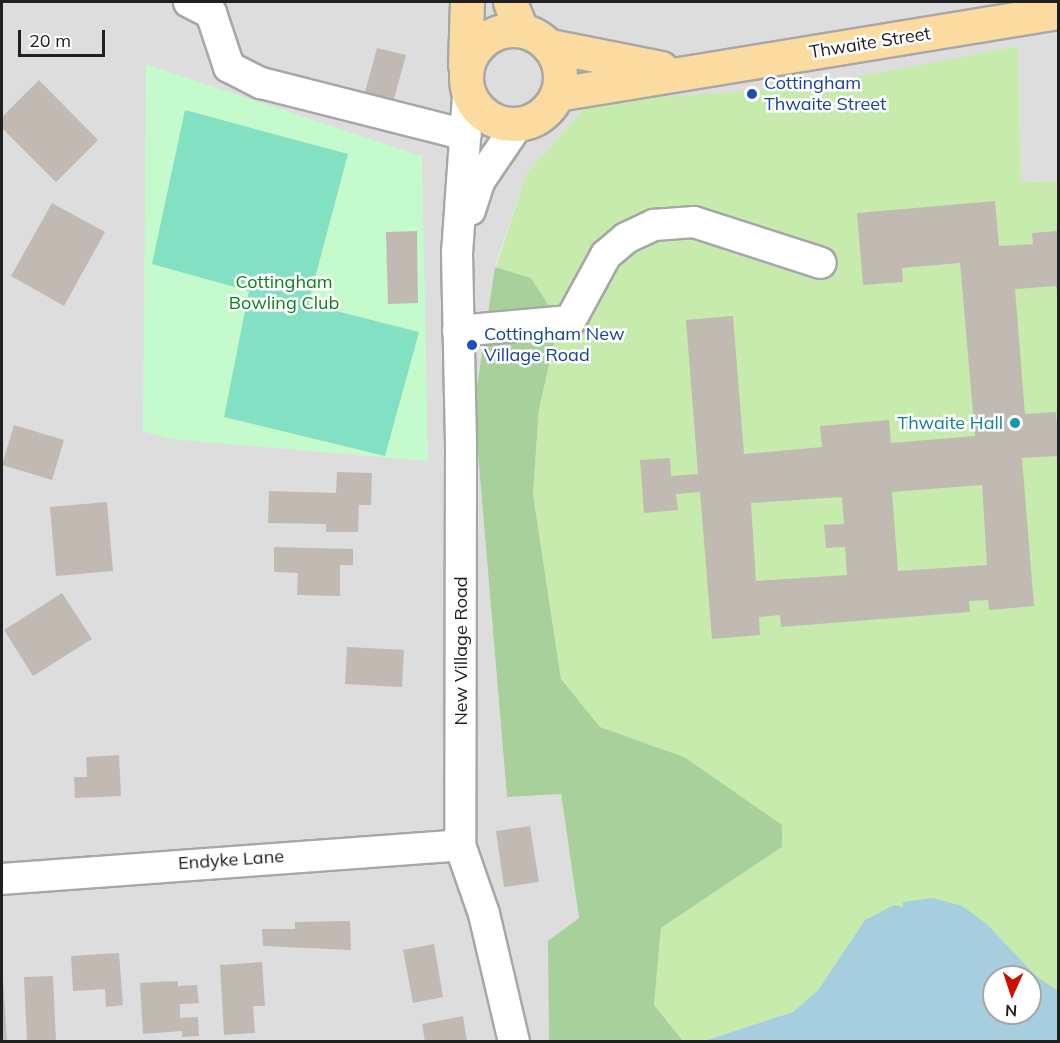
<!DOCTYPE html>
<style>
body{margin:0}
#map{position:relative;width:1060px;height:1043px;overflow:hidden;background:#f1eee6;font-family:Mulish,sans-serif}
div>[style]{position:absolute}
.residential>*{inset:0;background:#dedddd}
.grass>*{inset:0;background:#c7ebac}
.forest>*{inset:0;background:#a7d09b}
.park>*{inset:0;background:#c4facc}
.pitch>*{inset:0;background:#84e0c2}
.water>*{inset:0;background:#a7cede}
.building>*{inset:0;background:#c1bab3}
.roads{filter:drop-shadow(2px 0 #a7a7a7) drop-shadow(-2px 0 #a7a7a7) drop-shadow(0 2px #a7a7a7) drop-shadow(0 -2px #a7a7a7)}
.minor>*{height:30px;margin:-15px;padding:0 15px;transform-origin:15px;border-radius:15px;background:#fff}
.major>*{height:33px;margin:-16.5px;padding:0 16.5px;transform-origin:16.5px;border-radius:16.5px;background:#fcdba0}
.major>.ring{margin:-16.5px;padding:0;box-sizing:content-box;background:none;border:33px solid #fcdba0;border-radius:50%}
.dots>*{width:16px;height:16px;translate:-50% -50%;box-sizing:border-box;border:3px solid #fff;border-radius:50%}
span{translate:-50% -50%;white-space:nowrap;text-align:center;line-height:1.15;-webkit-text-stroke:5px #fff;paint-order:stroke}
.street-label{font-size:18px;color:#202020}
.transit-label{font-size:18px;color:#164399}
.left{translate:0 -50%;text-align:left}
.park-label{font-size:18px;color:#0b811d}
.culture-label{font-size:18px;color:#0d838f}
.right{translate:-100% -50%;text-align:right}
.frame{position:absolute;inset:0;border:3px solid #202020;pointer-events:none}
.north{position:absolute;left:982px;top:965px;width:60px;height:60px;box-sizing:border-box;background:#fff;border:2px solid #a6a6a6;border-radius:50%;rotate:183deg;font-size:16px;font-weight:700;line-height:24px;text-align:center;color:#202020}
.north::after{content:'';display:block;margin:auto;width:21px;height:27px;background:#d00e00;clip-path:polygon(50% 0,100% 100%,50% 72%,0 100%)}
.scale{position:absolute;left:18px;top:30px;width:87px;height:27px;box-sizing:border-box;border:3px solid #202020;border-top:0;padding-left:8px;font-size:18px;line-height:21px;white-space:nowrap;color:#202020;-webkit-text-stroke:4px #fff;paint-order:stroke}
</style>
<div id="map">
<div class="residential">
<i style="clip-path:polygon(2px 2px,1058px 2px,1058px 181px,1021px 182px,1018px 46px,804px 88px,590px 102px,526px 174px,495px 267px,474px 406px,507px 797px,561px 794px,579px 919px,549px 941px,549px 1041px,2px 1042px)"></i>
</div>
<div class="grass">
<i style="clip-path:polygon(1018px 46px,1021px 182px,1058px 181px,1058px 991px,1034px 974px,987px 924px,903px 907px,865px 920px,818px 990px,793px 1012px,704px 1041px,683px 1041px,654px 1005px,661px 928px,782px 847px,684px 757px,600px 727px,561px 679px,533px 494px,539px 409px,559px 322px,496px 267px,526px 174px,590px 102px,804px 87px)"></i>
</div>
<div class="forest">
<i style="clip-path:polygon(495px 267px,531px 278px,559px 322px,539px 409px,533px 494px,561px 679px,600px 727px,684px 757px,782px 825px,782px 847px,661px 928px,654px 1005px,683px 1041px,549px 1041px,548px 941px,579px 918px,561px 794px,507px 797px,474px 406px)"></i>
</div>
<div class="park">
<i style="clip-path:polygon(146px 64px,422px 156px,428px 461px,169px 439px,143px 431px)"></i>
</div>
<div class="pitch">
<i style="clip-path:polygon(185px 110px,348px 154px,308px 304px,419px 332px,385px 456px,224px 417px,249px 291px,152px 264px)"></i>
</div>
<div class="water">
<i style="clip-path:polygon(evenodd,933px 898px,962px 906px,987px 924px,1034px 974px,1058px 991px,1058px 1041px,704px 1041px,793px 1012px,818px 990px,865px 920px,894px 905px,903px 907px,903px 902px,933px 898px,994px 977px,1030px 977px,1030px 1013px,994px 1013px,994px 977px)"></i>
</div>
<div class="building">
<i style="clip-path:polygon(377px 48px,406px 55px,394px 99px,365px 92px)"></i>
<i style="clip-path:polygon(39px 80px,98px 140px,56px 182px,2px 128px,2px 117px)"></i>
<i style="clip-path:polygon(evenodd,995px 201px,999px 246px,1033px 244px,1032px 233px,1058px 231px,1058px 294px,1056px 286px,1015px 289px,1025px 414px,1056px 412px,1058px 437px,1058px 456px,1022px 458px,1034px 606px,989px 610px,988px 600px,969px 601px,970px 612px,781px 627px,780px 615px,759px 617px,760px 635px,712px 639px,700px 492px,676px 494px,678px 510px,644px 513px,640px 460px,670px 458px,671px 476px,698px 474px,686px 320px,733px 316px,744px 454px,822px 447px,820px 426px,889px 420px,891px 443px,975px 436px,960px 263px,902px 268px,903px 282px,863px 285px,857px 213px,995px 201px,982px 485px,987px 565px,898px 571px,892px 492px,982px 485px,995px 201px,842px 497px,844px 524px,824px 525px,826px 548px,845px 547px,847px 575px,756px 581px,751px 503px,842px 497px)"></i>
<i style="clip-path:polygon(52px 203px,105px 232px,64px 306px,11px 276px)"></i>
<i style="clip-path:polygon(417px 231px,418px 303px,388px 304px,386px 232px)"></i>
<i style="clip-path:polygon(14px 425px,64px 440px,52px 480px,2px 465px)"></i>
<i style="clip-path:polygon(337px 472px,372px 473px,371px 505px,359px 505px,358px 532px,326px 532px,326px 524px,268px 523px,269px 491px,336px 493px)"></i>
<i style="clip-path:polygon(107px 502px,113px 571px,56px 576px,50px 507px)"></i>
<i style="clip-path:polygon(274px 547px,353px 549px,353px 565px,340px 565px,340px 596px,297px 595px,298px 573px,274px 572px)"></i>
<i style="clip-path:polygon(62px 593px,92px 639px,33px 676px,4px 630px)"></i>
<i style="clip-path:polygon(347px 647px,404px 650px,402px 687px,345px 684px)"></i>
<i style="clip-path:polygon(119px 755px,121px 796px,75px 798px,74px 777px,87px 777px,86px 757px)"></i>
<i style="clip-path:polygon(530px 826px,539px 882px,504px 887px,496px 831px)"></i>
<i style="clip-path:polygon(350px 921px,351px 950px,263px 946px,262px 929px,295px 929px,295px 922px)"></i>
<i style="clip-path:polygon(434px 944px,443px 997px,413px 1003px,403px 950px)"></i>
<i style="clip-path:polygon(119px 953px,123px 1005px,106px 1007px,105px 989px,73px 991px,71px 956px)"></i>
<i style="clip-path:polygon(262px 962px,265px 1006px,253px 1006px,255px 1033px,224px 1035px,220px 965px)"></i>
<i style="clip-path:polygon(53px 976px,56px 1042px,27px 1042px,24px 977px)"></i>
<i style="clip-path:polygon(2px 978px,3px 978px,7px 1042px,2px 1042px)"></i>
<i style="clip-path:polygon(178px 981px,178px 986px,197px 985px,199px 1003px,180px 1004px,180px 1018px,198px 1017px,199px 1036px,182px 1037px,182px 1031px,143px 1034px,140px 983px)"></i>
<i style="clip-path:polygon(463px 1016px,467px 1042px,425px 1042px,422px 1024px)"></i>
</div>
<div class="roads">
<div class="minor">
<i style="left:189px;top:2px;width:25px;rotate:27deg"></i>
<i style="left:211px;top:13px;width:57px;rotate:71.6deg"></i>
<i style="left:229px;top:67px;width:36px;rotate:27deg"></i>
<i style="left:261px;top:83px;width:211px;rotate:14.2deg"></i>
<i style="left:468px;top:96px;width:157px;rotate:94deg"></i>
<i style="left:457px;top:253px;width:191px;rotate:88.8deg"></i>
<i style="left:461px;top:444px;width:401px;rotate:90.1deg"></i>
<i style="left:460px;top:845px;width:73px;rotate:70.8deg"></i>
<i style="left:484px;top:914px;width:131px;rotate:76.8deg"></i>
<i style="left:470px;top:210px;width:32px;rotate:-72deg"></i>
<i style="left:480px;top:180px;width:68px;rotate:-55.8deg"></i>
<i style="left:458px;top:331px;width:112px;rotate:-5.1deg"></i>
<i style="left:570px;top:321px;width:75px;rotate:-61.4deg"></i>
<i style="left:606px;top:255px;width:26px;rotate:-40deg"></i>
<i style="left:626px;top:238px;width:31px;rotate:-25deg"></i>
<i style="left:654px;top:225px;width:40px;rotate:-4.3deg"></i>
<i style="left:694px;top:222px;width:133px;rotate:17.9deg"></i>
<i style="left:2px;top:879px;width:459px;rotate:-4.2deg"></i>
</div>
<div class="major">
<i style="left:510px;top:2px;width:29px;rotate:68deg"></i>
<i class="ring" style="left:466px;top:30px;width:61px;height:61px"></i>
<i style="left:550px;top:46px;width:113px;rotate:11.2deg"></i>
<i style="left:465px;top:65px;width:63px;rotate:-88.2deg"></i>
<i style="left:557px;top:94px;width:508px;rotate:-9.3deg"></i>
</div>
</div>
<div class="dots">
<i style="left:752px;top:94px;background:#1a4fb4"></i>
<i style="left:472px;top:345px;background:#1a4fb4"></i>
<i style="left:1015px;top:423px;background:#0f9aa8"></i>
</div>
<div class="street-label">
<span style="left:870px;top:43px;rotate:-9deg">Thwaite Street</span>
<span style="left:461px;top:651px;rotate:-90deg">New Village Road</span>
<span style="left:231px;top:860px;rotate:-4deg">Endyke Lane</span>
</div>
<div class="transit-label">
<span class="left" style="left:764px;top:94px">Cottingham<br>Thwaite Street</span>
<span class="left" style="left:484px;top:345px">Cottingham New<br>Village Road</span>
</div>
<div class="park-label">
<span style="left:284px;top:293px">Cottingham<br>Bowling Club</span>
</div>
<div class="culture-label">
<span class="right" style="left:1003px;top:423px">Thwaite Hall</span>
</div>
<div class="frame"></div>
<div class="north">N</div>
<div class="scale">20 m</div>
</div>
